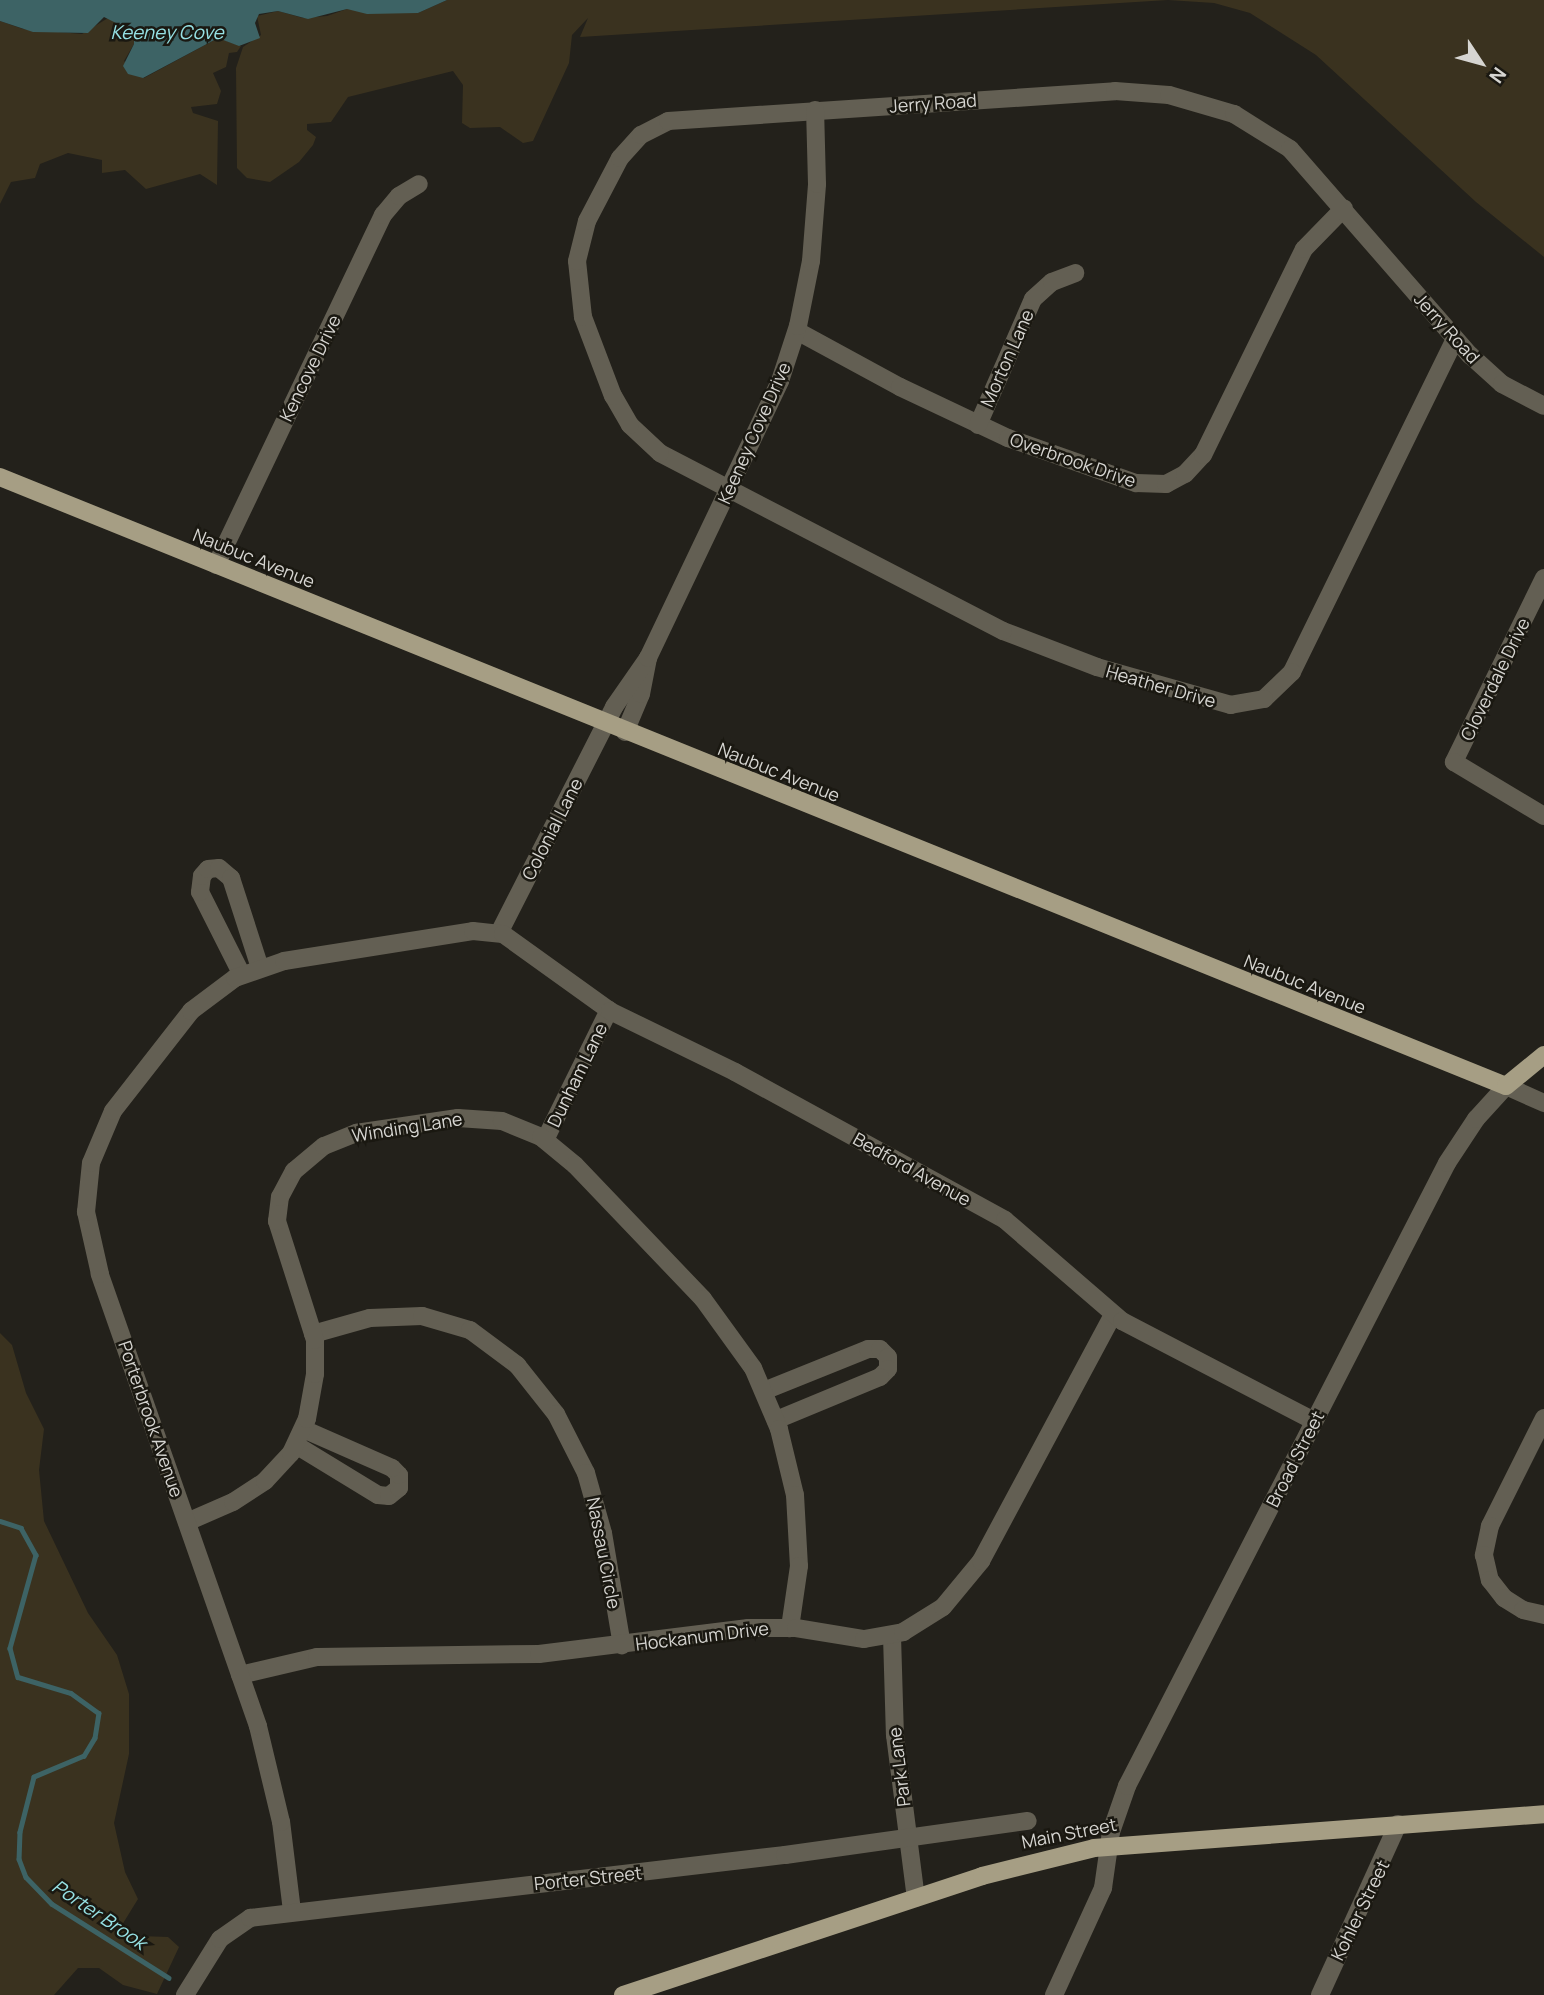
<!DOCTYPE html>
<style>
body{margin:0}
#map{position:relative;width:1544px;height:1995px;overflow:hidden;background:#23211b;font-family:Manrope,sans-serif}
div>[style]{position:absolute}
.green>*{inset:0;background:#3a321f}
.water>*{inset:0;background:#3d6365}
.stream>*{height:4.5px;margin:-2.25px;padding:0 2.25px;transform-origin:2.25px;border-radius:2.25px;background:#3d6365}
.minor>*{height:18px;margin:-9px;padding:0 9px;transform-origin:9px;border-radius:9px;background:#635f53}
.major>*{height:18px;margin:-9px;padding:0 9px;transform-origin:9px;border-radius:9px;background:#a69e84}
span{translate:-50% -50%;white-space:nowrap;text-align:center;line-height:1.15;-webkit-text-stroke:5px #1a1811;paint-order:stroke}
.street-label{font-size:18px;color:#d6d5d1}
.water-label{font-size:19px;color:#96e1e4;font-style:italic}
.north{position:absolute;left:1446px;top:28px;width:70px;height:70px;-webkit-text-stroke:5px #1a1811;paint-order:stroke;rotate:126deg;font-size:19px;font-weight:700;line-height:28px;text-align:center;color:#d6d5d1}
.north::after{content:'';display:block;margin:auto;width:24px;height:32px;background:#d6d5d1;clip-path:polygon(50% 0,100% 100%,50% 72%,0 100%)}
</style>
<div id="map">
<div class="green">
<i style="clip-path:polygon(447px 0,1544px 0,1544px 257px,1476px 202px,1316px 55px,1250px 13px,1214px 3px,1168px 0,580px 37px,588px 18px,572px 35px,569px 63px,533px 141px,523px 143px,500px 127px,470px 128px,462px 123px,463px 85px,453px 71px,348px 97px,331px 122px,307px 124px,307px 130px,316px 137px,313px 145px,299px 162px,270px 182px,247px 178px,237px 168px,236px 68px,243px 47px,261px 35px,257px 16px,278px 11px,303px 18px,327px 16px,347px 9px,418px 13px)"></i>
<i style="clip-path:polygon(108px 18px,134px 32px,134px 44px,124px 61px,144px 78px,218px 38px,241px 46px,237px 52px,229px 53px,226px 67px,213px 73px,221px 91px,217px 104px,191px 107px,193px 113px,218px 121px,217px 185px,200px 174px,146px 189px,125px 170px,102px 173px,102px 160px,68px 153px,40px 164px,35px 178px,11px 182px,0 204px,0 21px,23px 29px,82px 34px)"></i>
<i style="clip-path:polygon(0 1333px,12px 1345px,26px 1393px,44px 1429px,39px 1470px,44px 1521px,88px 1613px,117px 1655px,129px 1694px,129px 1754px,114px 1823px,125px 1872px,138px 1899px,122px 1925px,139px 1936px,168px 1937px,179px 1947px,157px 1994px,123px 1985px,99px 1968px,78px 1968px,54px 1995px,0 1995px)"></i>
</div>
<div class="water">
<i style="clip-path:polygon(0 0,447px 0,418px 13px,367px 14px,347px 9px,308px 19px,278px 11px,259px 14px,255px 23px,260px 38px,239px 46px,218px 38px,143px 78px,128px 74px,123px 66px,134px 44px,134px 32px,104px 17px,88px 33px,33px 32px,0 21px)"></i>
</div>
<div class="stream">
<i style="left:0;top:1521px;width:22px;rotate:18deg"></i>
<i style="left:21px;top:1528px;width:31px;rotate:61deg"></i>
<i style="left:36px;top:1555px;width:97px;rotate:105.6deg"></i>
<i style="left:10px;top:1648px;width:30px;rotate:75deg"></i>
<i style="left:18px;top:1677px;width:55px;rotate:16.8deg"></i>
<i style="left:71px;top:1693px;width:34px;rotate:36deg"></i>
<i style="left:99px;top:1713px;width:25px;rotate:99deg"></i>
<i style="left:95px;top:1738px;width:21px;rotate:121deg"></i>
<i style="left:84px;top:1756px;width:54px;rotate:157.2deg"></i>
<i style="left:34px;top:1777px;width:57px;rotate:104.3deg"></i>
<i style="left:20px;top:1832px;width:27px;rotate:92deg"></i>
<i style="left:19px;top:1859px;width:19px;rotate:69deg"></i>
<i style="left:26px;top:1877px;width:37px;rotate:46deg"></i>
<i style="left:52px;top:1904px;width:138px;rotate:32.3deg"></i>
</div>
<div class="minor">
<i style="left:797px;top:331px;width:117px;rotate:28.5deg"></i>
<i style="left:900px;top:387px;width:119px;rotate:25.3deg"></i>
<i style="left:1008px;top:438px;width:136px;rotate:19.4deg"></i>
<i style="left:1136px;top:483px;width:30px;rotate:2deg"></i>
<i style="left:1166px;top:484px;width:21px;rotate:-28deg"></i>
<i style="left:1185px;top:474px;width:26px;rotate:-47deg"></i>
<i style="left:1203px;top:455px;width:229px;rotate:-63.9deg"></i>
<i style="left:1304px;top:249px;width:57px;rotate:-45.7deg"></i>
<i style="left:1455px;top:339px;width:371px;rotate:116.1deg"></i>
<i style="left:1292px;top:672px;width:39px;rotate:136deg"></i>
<i style="left:1264px;top:699px;width:34px;rotate:170deg"></i>
<i style="left:1231px;top:705px;width:139px;rotate:-164.2deg"></i>
<i style="left:1097px;top:667px;width:101px;rotate:-159deg"></i>
<i style="left:1003px;top:631px;width:386px;rotate:-152.6deg"></i>
<i style="left:660px;top:453px;width:41px;rotate:-137deg"></i>
<i style="left:630px;top:425px;width:34px;rotate:-120deg"></i>
<i style="left:613px;top:396px;width:85px;rotate:-110.8deg"></i>
<i style="left:583px;top:317px;width:56px;rotate:-96.1deg"></i>
<i style="left:577px;top:261px;width:41px;rotate:-76deg"></i>
<i style="left:587px;top:221px;width:71px;rotate:-62.4deg"></i>
<i style="left:620px;top:158px;width:31px;rotate:-48deg"></i>
<i style="left:641px;top:135px;width:30px;rotate:-27deg"></i>
<i style="left:668px;top:121px;width:448px;rotate:-3.8deg"></i>
<i style="left:1115px;top:91px;width:54px;rotate:4.2deg"></i>
<i style="left:1169px;top:95px;width:68px;rotate:16.3deg"></i>
<i style="left:1234px;top:114px;width:66px;rotate:32deg"></i>
<i style="left:1290px;top:149px;width:274px;rotate:48.9deg"></i>
<i style="left:1470px;top:355px;width:43px;rotate:42.2deg"></i>
<i style="left:1502px;top:384px;width:47px;rotate:27.6deg"></i>
<i style="left:978px;top:425px;width:137px;rotate:-66.4deg"></i>
<i style="left:1033px;top:299px;width:25px;rotate:-42deg"></i>
<i style="left:1052px;top:282px;width:25px;rotate:-21deg"></i>
<i style="left:216px;top:565px;width:388px;rotate:-64.5deg"></i>
<i style="left:383px;top:215px;width:25px;rotate:-50deg"></i>
<i style="left:399px;top:196px;width:23px;rotate:-31deg"></i>
<i style="left:1544px;top:578px;width:205px;rotate:116.1deg"></i>
<i style="left:1454px;top:762px;width:105px;rotate:31deg"></i>
<i style="left:625px;top:732px;width:41px;rotate:-67.2deg"></i>
<i style="left:641px;top:694px;width:37px;rotate:-79deg"></i>
<i style="left:499px;top:933px;width:254px;rotate:-63deg"></i>
<i style="left:614px;top:707px;width:60px;rotate:-55.2deg"></i>
<i style="left:648px;top:658px;width:307px;rotate:-64.5deg"></i>
<i style="left:780px;top:381px;width:58px;rotate:-71.9deg"></i>
<i style="left:798px;top:326px;width:66px;rotate:-78.7deg"></i>
<i style="left:811px;top:261px;width:77px;rotate:-85.5deg"></i>
<i style="left:817px;top:184px;width:74px;rotate:-91.5deg"></i>
<i style="left:242px;top:975px;width:93px;rotate:-116.8deg"></i>
<i style="left:200px;top:892px;width:16px;rotate:-83deg"></i>
<i style="left:202px;top:876px;width:9px;rotate:-49deg"></i>
<i style="left:208px;top:869px;width:11px;rotate:-5deg"></i>
<i style="left:219px;top:868px;width:16px;rotate:40deg"></i>
<i style="left:231px;top:878px;width:95px;rotate:72.1deg"></i>
<i style="left:545px;top:1140px;width:145px;rotate:-63.8deg"></i>
<i style="left:313px;top:1334px;width:59px;rotate:-15.7deg"></i>
<i style="left:370px;top:1318px;width:52px;rotate:-2.2deg"></i>
<i style="left:422px;top:1316px;width:50px;rotate:16.3deg"></i>
<i style="left:470px;top:1330px;width:59px;rotate:36.7deg"></i>
<i style="left:517px;top:1365px;width:63px;rotate:51.5deg"></i>
<i style="left:556px;top:1414px;width:66px;rotate:63deg"></i>
<i style="left:586px;top:1473px;width:62px;rotate:74.2deg"></i>
<i style="left:603px;top:1533px;width:114px;rotate:80.4deg"></i>
<i style="left:764px;top:1391px;width:112px;rotate:-22deg"></i>
<i style="left:868px;top:1349px;width:12px"></i>
<i style="left:880px;top:1349px;width:11px;rotate:45deg"></i>
<i style="left:888px;top:1357px;width:12px;rotate:90deg"></i>
<i style="left:888px;top:1369px;width:11px;rotate:135deg"></i>
<i style="left:880px;top:1377px;width:113px;rotate:157.5deg"></i>
<i style="left:1544px;top:1418px;width:121px;rotate:116.6deg"></i>
<i style="left:1490px;top:1526px;width:30px;rotate:102deg"></i>
<i style="left:1484px;top:1555px;width:26px;rotate:77deg"></i>
<i style="left:1490px;top:1580px;width:23px;rotate:52deg"></i>
<i style="left:1504px;top:1598px;width:22px;rotate:32deg"></i>
<i style="left:1523px;top:1610px;width:22px;rotate:13deg"></i>
<i style="left:296px;top:1445px;width:96px;rotate:31.4deg"></i>
<i style="left:378px;top:1495px;width:11px;rotate:5deg"></i>
<i style="left:389px;top:1496px;width:13px;rotate:-39deg"></i>
<i style="left:399px;top:1488px;width:13px;rotate:-90deg"></i>
<i style="left:399px;top:1475px;width:10px;rotate:-135deg"></i>
<i style="left:392px;top:1468px;width:97px;rotate:-156.3deg"></i>
<i style="left:187px;top:1522px;width:50px;rotate:-23.5deg"></i>
<i style="left:233px;top:1502px;width:38px;rotate:-33deg"></i>
<i style="left:265px;top:1481px;width:38px;rotate:-47deg"></i>
<i style="left:291px;top:1453px;width:38px;rotate:-65deg"></i>
<i style="left:307px;top:1419px;width:46px;rotate:-79.9deg"></i>
<i style="left:315px;top:1374px;width:34px;rotate:-90deg"></i>
<i style="left:315px;top:1340px;width:125px;rotate:-107.7deg"></i>
<i style="left:277px;top:1221px;width:24px;rotate:-83deg"></i>
<i style="left:280px;top:1197px;width:30px;rotate:-62deg"></i>
<i style="left:294px;top:1171px;width:39px;rotate:-40deg"></i>
<i style="left:324px;top:1146px;width:35px;rotate:-22deg"></i>
<i style="left:356px;top:1133px;width:103px;rotate:-8.4deg"></i>
<i style="left:458px;top:1118px;width:44px;rotate:3.9deg"></i>
<i style="left:502px;top:1121px;width:42px;rotate:22.3deg"></i>
<i style="left:541px;top:1137px;width:44px;rotate:39.5deg"></i>
<i style="left:575px;top:1165px;width:185px;rotate:46.3deg"></i>
<i style="left:703px;top:1299px;width:85px;rotate:54.1deg"></i>
<i style="left:753px;top:1368px;width:66px;rotate:66.9deg"></i>
<i style="left:779px;top:1429px;width:68px;rotate:76.4deg"></i>
<i style="left:795px;top:1495px;width:71px;rotate:86.8deg"></i>
<i style="left:799px;top:1566px;width:63px;rotate:98.3deg"></i>
<i style="left:892px;top:1636px;width:99px;rotate:88.3deg"></i>
<i style="left:895px;top:1735px;width:164px;rotate:82.7deg"></i>
<i style="left:240px;top:1675px;width:79px;rotate:-13.2deg"></i>
<i style="left:317px;top:1657px;width:222px;rotate:-0.8deg"></i>
<i style="left:539px;top:1654px;width:211px;rotate:-7.1deg"></i>
<i style="left:748px;top:1628px;width:48px"></i>
<i style="left:796px;top:1628px;width:69px;rotate:9.2deg"></i>
<i style="left:864px;top:1639px;width:40px;rotate:-10deg"></i>
<i style="left:903px;top:1632px;width:47px;rotate:-32deg"></i>
<i style="left:943px;top:1607px;width:60px;rotate:-50.4deg"></i>
<i style="left:981px;top:1561px;width:279px;rotate:-61.8deg"></i>
<i style="left:292px;top:1911px;width:90px;rotate:-97deg"></i>
<i style="left:281px;top:1822px;width:99px;rotate:-103.5deg"></i>
<i style="left:258px;top:1726px;width:479px;rotate:-109.3deg"></i>
<i style="left:100px;top:1274px;width:64px;rotate:-102.7deg"></i>
<i style="left:86px;top:1212px;width:49px;rotate:-84.2deg"></i>
<i style="left:91px;top:1163px;width:56px;rotate:-67.1deg"></i>
<i style="left:113px;top:1111px;width:127px;rotate:-52deg"></i>
<i style="left:191px;top:1011px;width:55px;rotate:-36.9deg"></i>
<i style="left:235px;top:978px;width:52px;rotate:-19.1deg"></i>
<i style="left:284px;top:961px;width:191px;rotate:-9deg"></i>
<i style="left:473px;top:931px;width:30px;rotate:6deg"></i>
<i style="left:503px;top:934px;width:132px;rotate:35.7deg"></i>
<i style="left:610px;top:1011px;width:139px;rotate:26deg"></i>
<i style="left:735px;top:1072px;width:308px;rotate:28.7deg"></i>
<i style="left:1005px;top:1220px;width:155px;rotate:40.8deg"></i>
<i style="left:1122px;top:1321px;width:216px;rotate:27.5deg"></i>
<i style="left:185px;top:1995px;width:66px;rotate:-58deg"></i>
<i style="left:220px;top:1939px;width:37px;rotate:-35deg"></i>
<i style="left:250px;top:1918px;width:539px;rotate:-6.72deg"></i>
<i style="left:785px;top:1855px;width:245px;rotate:-8deg"></i>
<i style="left:1054px;top:1995px;width:118px;rotate:-65.4deg"></i>
<i style="left:1103px;top:1888px;width:57px;rotate:-81.9deg"></i>
<i style="left:1111px;top:1832px;width:49px;rotate:-70.8deg"></i>
<i style="left:1127px;top:1786px;width:700px;rotate:-62.81deg"></i>
<i style="left:1447px;top:1163px;width:53px;rotate:-56.6deg"></i>
<i style="left:1476px;top:1119px;width:45px;rotate:-47.7deg"></i>
<i style="left:1506px;top:1086px;width:42px;rotate:24.1deg"></i>
<i style="left:1320px;top:1995px;width:188px;rotate:-65.5deg"></i>
</div>
<div class="major">
<i style="left:0;top:477px;width:1624px;rotate:22.02deg"></i>
<i style="left:1506px;top:1086px;width:49px;rotate:-39.2deg"></i>
<i style="left:623px;top:1995px;width:378px;rotate:-18.3deg"></i>
<i style="left:982px;top:1876px;width:115px;rotate:-14deg"></i>
<i style="left:1094px;top:1848px;width:451px;rotate:-4.3deg"></i>
</div>
<div class="street-label">
<span style="left:933px;top:103px;rotate:-4deg">Jerry Road</span>
<span style="left:1447px;top:328px;rotate:48deg">Jerry Road</span>
<span style="left:1007px;top:358px;rotate:-66deg">Morton Lane</span>
<span style="left:310px;top:368px;rotate:-64deg">Kencove Drive</span>
<span style="left:754px;top:433px;rotate:-66deg">Keeney Cove Drive</span>
<span style="left:1073px;top:460px;rotate:19deg">Overbrook Drive</span>
<span style="left:254px;top:558px;rotate:22deg">Naubuc Avenue</span>
<span style="left:1495px;top:679px;rotate:-64deg">Cloverdale Drive</span>
<span style="left:1161px;top:686px;rotate:16deg">Heather Drive</span>
<span style="left:779px;top:772px;rotate:22deg">Naubuc Avenue</span>
<span style="left:552px;top:829px;rotate:-63deg">Colonial Lane</span>
<span style="left:1305px;top:984px;rotate:22deg">Naubuc Avenue</span>
<span style="left:577px;top:1075px;rotate:-64deg">Dunham Lane</span>
<span style="left:407px;top:1127px;rotate:-9deg">Winding Lane</span>
<span style="left:912px;top:1169px;rotate:29deg">Bedford Avenue</span>
<span style="left:151px;top:1419px;rotate:71deg">Porterbrook Avenue</span>
<span style="left:1295px;top:1459px;rotate:-63deg">Broad Street</span>
<span style="left:604px;top:1553px;rotate:79deg">Nassau Circle</span>
<span style="left:702px;top:1636px;rotate:-7deg">Hockanum Drive</span>
<span style="left:899px;top:1767px;rotate:-97deg">Park Lane</span>
<span style="left:1069px;top:1833px;rotate:-11deg">Main Street</span>
<span style="left:588px;top:1878px;rotate:-6deg">Porter Street</span>
<span style="left:1360px;top:1910px;rotate:-64deg">Kohler Street</span>
</div>
<div class="water-label">
<span style="left:167px;top:33px">Keeney Cove</span>
<span style="left:99px;top:1915px;rotate:34deg">Porter Brook</span>
</div>
<div class="north">N</div>
</div>
